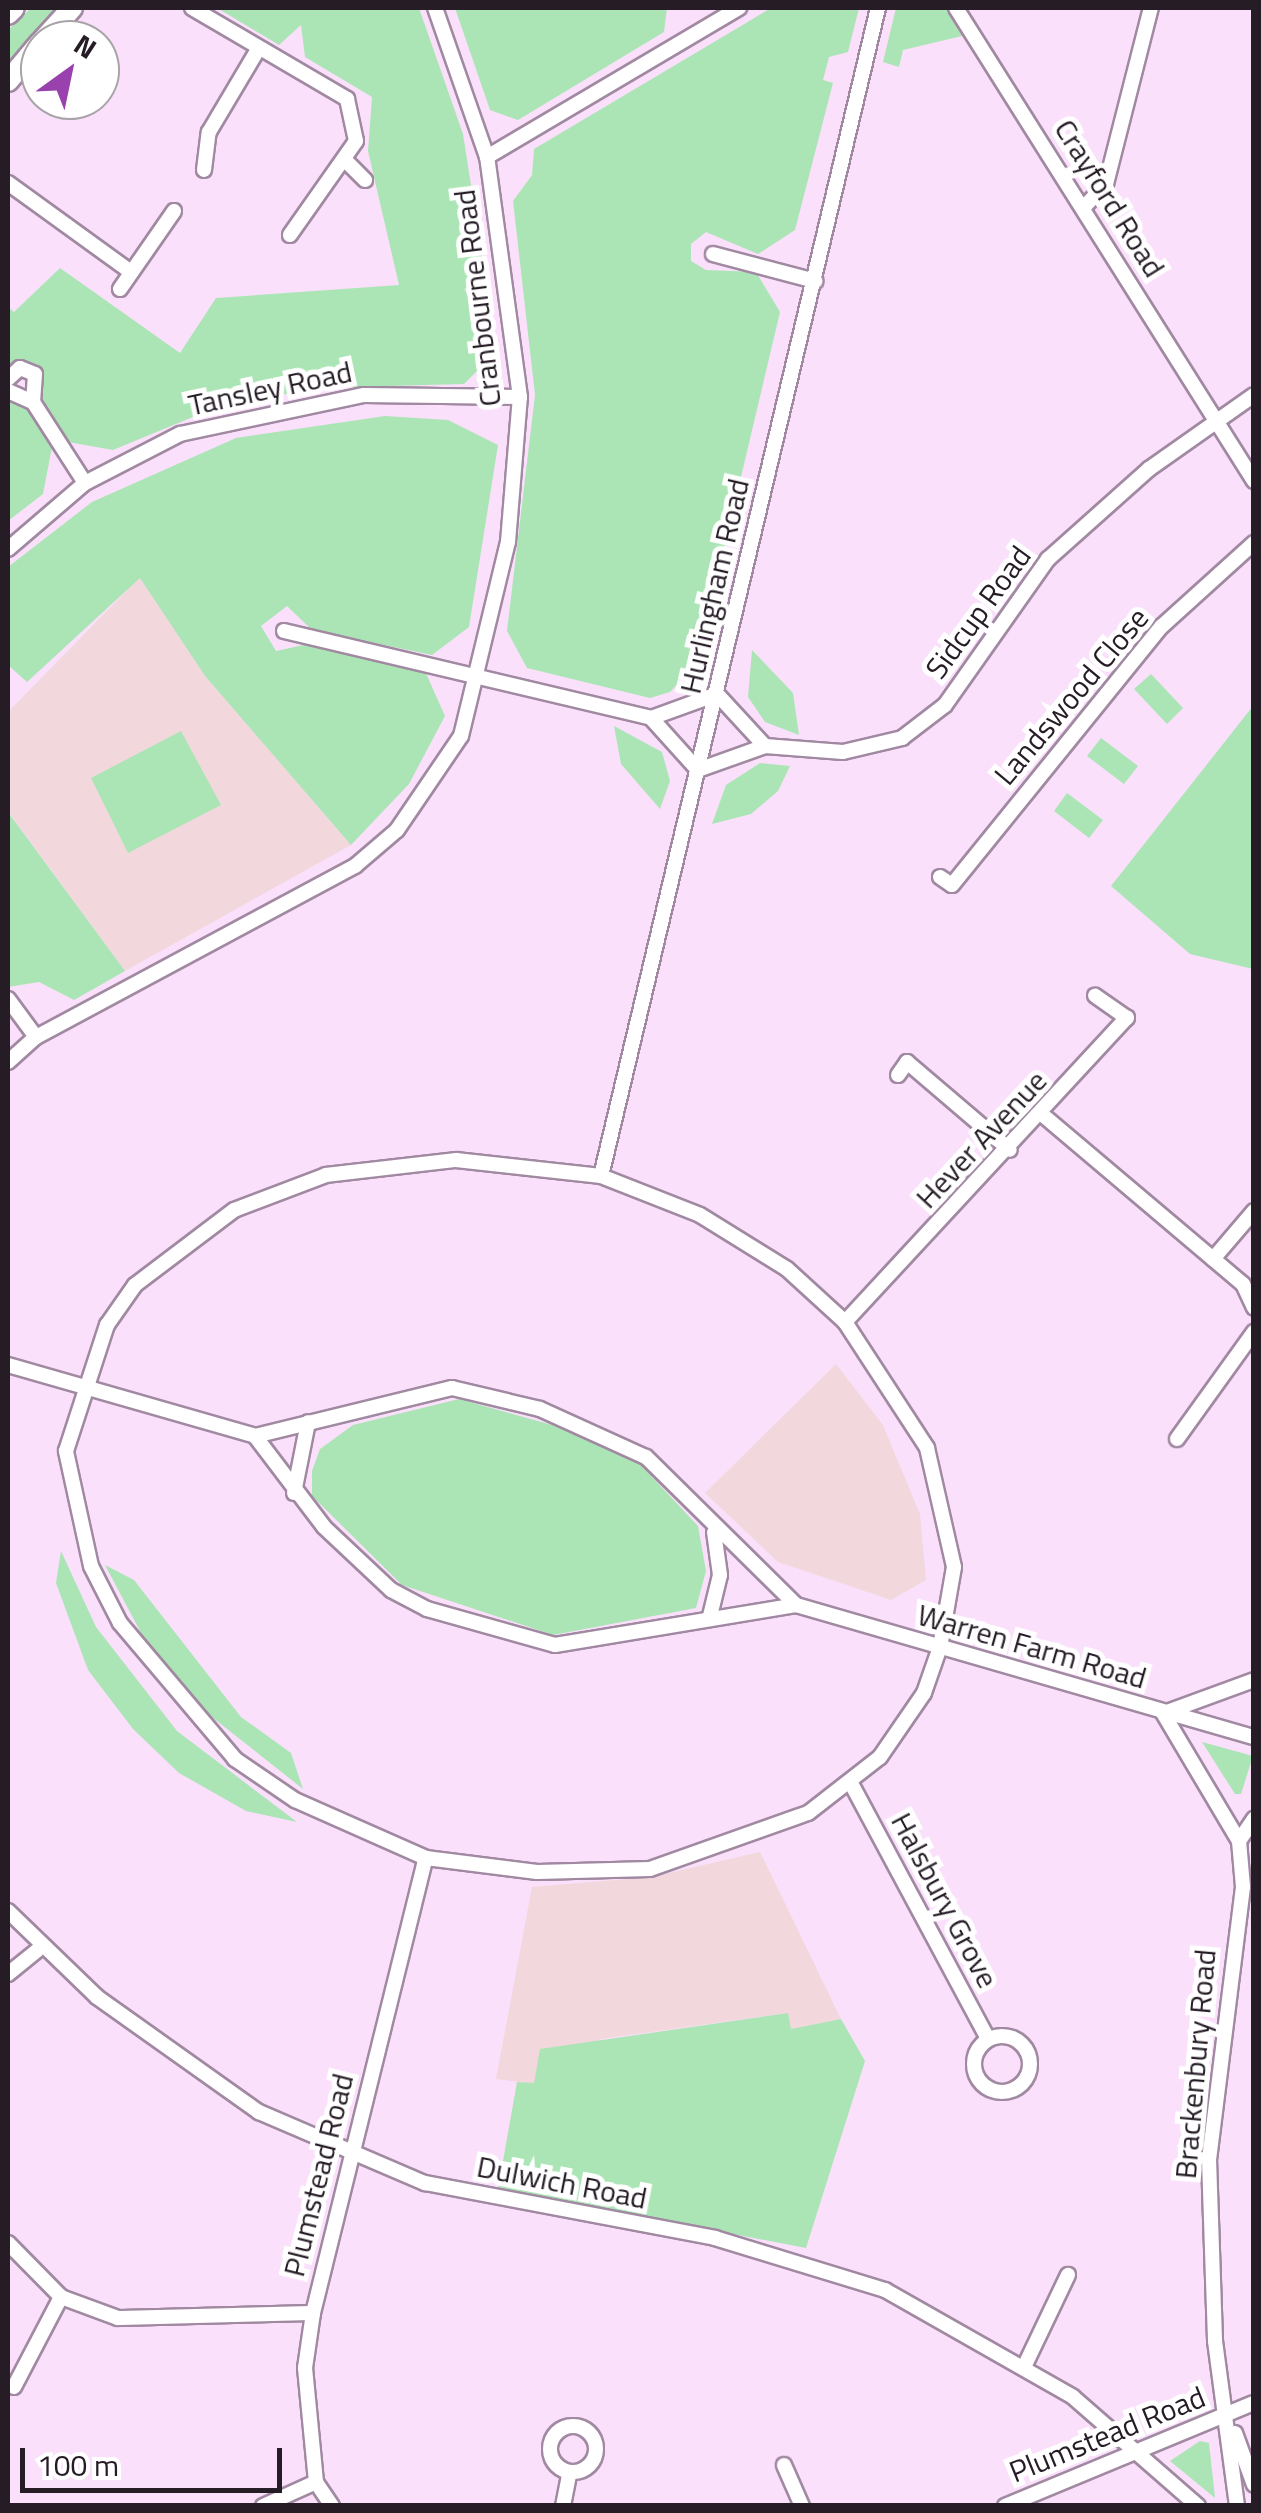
<!DOCTYPE html>
<style>
body{margin:0}
#map{position:relative;width:1261px;height:2513px;overflow:hidden;background:#fae0fb;font-family:"Titillium Web",sans-serif}
div>[style]{position:absolute}
.education>*{inset:0;background:#f2d8dd}
.green>*{inset:0;background:#abe5b5}
.roads{filter:drop-shadow(2px 0 #a189a2) drop-shadow(-2px 0 #a189a2) drop-shadow(0 2px #a189a2) drop-shadow(0 -2px #a189a2)}
.street>*{height:14px;margin:-7px;padding:0 7px;transform-origin:7px;border-radius:7px;background:#fff}
.street>.ring{margin:-7px;padding:0;box-sizing:content-box;background:none;border:14px solid #fff;border-radius:50%}
.secondary>*{height:20px;margin:-10px;padding:0 10px;transform-origin:10px;border-radius:10px;background:#fff}
span{translate:-50% -50%;white-space:nowrap;text-align:center;line-height:1.15;-webkit-text-stroke:10px #fff;paint-order:stroke}
.street-label{font-size:30px;color:#251c26}
.frame{position:absolute;inset:0;border:10px solid #251c26;pointer-events:none}
.north{position:absolute;left:20px;top:20px;width:100px;height:100px;box-sizing:border-box;background:#fff;border:2px solid #a8a4a8;border-radius:50%;rotate:33deg;font-size:28px;font-weight:700;line-height:40px;text-align:center;color:#251c26}
.north::after{content:'';display:block;margin:auto;width:35px;height:45px;background:#9942ae;clip-path:polygon(50% 0,100% 100%,50% 72%,0 100%)}
.scale{position:absolute;left:20px;top:2448px;width:262px;height:45px;box-sizing:border-box;border:5px solid #251c26;border-top:0;padding-left:12px;font-size:30px;line-height:35px;white-space:nowrap;color:#251c26;-webkit-text-stroke:8px #fff;paint-order:stroke}
</style>
<div id="map">
<div class="education">
<i style="clip-path:polygon(140px 577px,205px 676px,351px 845px,125px 971px,8px 811px,8px 712px)"></i>
<i style="clip-path:polygon(836px 1364px,883px 1425px,920px 1514px,926px 1580px,891px 1600px,778px 1562px,705px 1493px)"></i>
<i style="clip-path:polygon(760px 1852px,841px 2019px,791px 2029px,787px 2013px,601px 2039px,534px 2084px,496px 2079px,532px 1887px,651px 1877px)"></i>
</div>
<div class="green">
<i style="clip-path:polygon(31px 8px,62px 8px,8px 64px,8px 30px)"></i>
<i style="clip-path:polygon(217px 8px,419px 8px,463px 134px,497px 351px,464px 384px,312px 388px,200px 414px,113px 450px,68px 442px,41px 398px,43px 374px,26px 364px,8px 370px,8px 307px,14px 312px,60px 268px,180px 353px,216px 298px,399px 285px,368px 151px,372px 97px,305px 57px,301px 25px,279px 45px)"></i>
<i style="clip-path:polygon(455px 8px,667px 8px,664px 32px,518px 120px,490px 110px)"></i>
<i style="clip-path:polygon(771px 8px,859px 8px,848px 52px,829px 57px,823px 80px,833px 83px,795px 230px,758px 254px,706px 232px,691px 244px,691px 261px,706px 270px,756px 272px,780px 312px,697px 663px,670px 692px,650px 698px,527px 668px,507px 631px,535px 395px,513px 201px,532px 175px,534px 149px)"></i>
<i style="clip-path:polygon(896px 8px,946px 8px,962px 36px,903px 50px,899px 67px,883px 62px)"></i>
<i style="clip-path:polygon(8px 398px,27px 406px,52px 447px,43px 494px,8px 521px)"></i>
<i style="clip-path:polygon(385px 416px,448px 420px,498px 445px,469px 627px,432px 655px,312px 630px,287px 606px,261px 626px,276px 651px,308px 644px,425px 671px,445px 716px,409px 784px,351px 845px,205px 676px,140px 578px,27px 682px,8px 665px,8px 567px,92px 502px,236px 438px)"></i>
<i style="clip-path:polygon(752px 650px,793px 693px,799px 735px,765px 722px,748px 697px)"></i>
<i style="clip-path:polygon(1151px 674px,1183px 708px,1167px 724px,1134px 689px)"></i>
<i style="clip-path:polygon(1253px 706px,1253px 969px,1190px 954px,1111px 886px)"></i>
<i style="clip-path:polygon(614px 726px,662px 752px,670px 781px,660px 809px,621px 764px)"></i>
<i style="clip-path:polygon(181px 731px,221px 805px,128px 853px,91px 778px)"></i>
<i style="clip-path:polygon(1101px 738px,1138px 766px,1124px 784px,1087px 756px)"></i>
<i style="clip-path:polygon(760px 763px,790px 766px,778px 791px,751px 814px,712px 824px,726px 785px)"></i>
<i style="clip-path:polygon(1067px 793px,1103px 820px,1089px 838px,1054px 811px)"></i>
<i style="clip-path:polygon(8px 812px,125px 971px,74px 1000px,39px 982px,8px 987px)"></i>
<i style="clip-path:polygon(459px 1399px,592px 1436px,638px 1462px,698px 1526px,706px 1571px,696px 1608px,553px 1635px,402px 1585px,312px 1496px,312px 1471px,320px 1449px,353px 1425px)"></i>
<i style="clip-path:polygon(61px 1551px,96px 1627px,177px 1731px,297px 1822px,246px 1811px,179px 1773px,133px 1729px,88px 1670px,56px 1583px)"></i>
<i style="clip-path:polygon(105px 1565px,134px 1580px,241px 1717px,291px 1753px,303px 1789px,203px 1710px,148px 1646px)"></i>
<i style="clip-path:polygon(1202px 1742px,1253px 1756px,1241px 1794px,1235px 1794px)"></i>
<i style="clip-path:polygon(788px 2013px,791px 2029px,841px 2019px,865px 2061px,806px 2248px,498px 2189px,517px 2082px,534px 2083px,540px 2049px)"></i>
<i style="clip-path:polygon(1200px 2441px,1209px 2443px,1215px 2498px,1170px 2461px)"></i>
</div>
<div class="roads">
<div class="street">
<i style="left:192px;top:8px;width:180px;rotate:30.4deg"></i>
<i style="left:347px;top:99px;width:43px;rotate:77.9deg"></i>
<i style="left:356px;top:141px;width:115px;rotate:125.1deg"></i>
<i style="left:956px;top:8px;width:559px;rotate:57.79deg"></i>
<i style="left:487px;top:157px;width:293px;rotate:-30.6deg"></i>
<i style="left:346px;top:161px;width:27px;rotate:45deg"></i>
<i style="left:204px;top:170px;width:38px;rotate:-83deg"></i>
<i style="left:209px;top:132px;width:94px;rotate:-59.3deg"></i>
<i style="left:8px;top:183px;width:152px;rotate:35.9deg"></i>
<i style="left:1084px;top:207px;width:32px;rotate:-46deg"></i>
<i style="left:1106px;top:184px;width:182px;rotate:-75.7deg"></i>
<i style="left:713px;top:254px;width:106px;rotate:14.8deg"></i>
<i style="left:120px;top:289px;width:95px;rotate:-55.3deg"></i>
<i style="left:8px;top:379px;width:16px;rotate:-43deg"></i>
<i style="left:20px;top:368px;width:16px;rotate:22deg"></i>
<i style="left:35px;top:374px;width:28px;rotate:94deg"></i>
<i style="left:8px;top:391px;width:27px;rotate:24deg"></i>
<i style="left:33px;top:402px;width:96px;rotate:57.3deg"></i>
<i style="left:8px;top:549px;width:101px;rotate:-40.6deg"></i>
<i style="left:85px;top:483px;width:107px;rotate:-27.3deg"></i>
<i style="left:180px;top:434px;width:188px;rotate:-12deg"></i>
<i style="left:364px;top:395px;width:156px;rotate:0.7deg"></i>
<i style="left:284px;top:631px;width:377px;rotate:13.3deg"></i>
<i style="left:651px;top:718px;width:70px;rotate:-20deg"></i>
<i style="left:717px;top:694px;width:71px;rotate:47.3deg"></i>
<i style="left:651px;top:718px;width:70px;rotate:47.9deg"></i>
<i style="left:698px;top:770px;width:71px;rotate:-19.7deg"></i>
<i style="left:765px;top:746px;width:78px;rotate:4.4deg"></i>
<i style="left:843px;top:752px;width:61px;rotate:-13.3deg"></i>
<i style="left:902px;top:738px;width:54px;rotate:-37.5deg"></i>
<i style="left:945px;top:705px;width:179px;rotate:-54.8deg"></i>
<i style="left:1048px;top:559px;width:135px;rotate:-41.7deg"></i>
<i style="left:1149px;top:469px;width:128px;rotate:-35.2deg"></i>
<i style="left:940px;top:877px;width:14px;rotate:34deg"></i>
<i style="left:952px;top:885px;width:333px;rotate:-51deg"></i>
<i style="left:1162px;top:626px;width:124px;rotate:-42.1deg"></i>
<i style="left:8px;top:999px;width:47px;rotate:53.6deg"></i>
<i style="left:8px;top:1062px;width:38px;rotate:-42deg"></i>
<i style="left:36px;top:1037px;width:362px;rotate:-28.2deg"></i>
<i style="left:355px;top:866px;width:55px;rotate:-40.6deg"></i>
<i style="left:397px;top:830px;width:114px;rotate:-55.8deg"></i>
<i style="left:461px;top:736px;width:200px;rotate:-76.4deg"></i>
<i style="left:508px;top:542px;width:145px;rotate:-85.3deg"></i>
<i style="left:520px;top:397px;width:242px;rotate:-97.8deg"></i>
<i style="left:487px;top:157px;width:158px;rotate:-109.2deg"></i>
<i style="left:898px;top:1075px;width:16px;rotate:-55deg"></i>
<i style="left:907px;top:1062px;width:135px;rotate:40.5deg"></i>
<i style="left:1044px;top:1116px;width:260px;rotate:40.2deg"></i>
<i style="left:1243px;top:1284px;width:26px;rotate:65deg"></i>
<i style="left:456px;top:1160px;width:146px;rotate:6.3deg"></i>
<i style="left:601px;top:1176px;width:106px;rotate:21.5deg"></i>
<i style="left:700px;top:1215px;width:102px;rotate:31.8deg"></i>
<i style="left:787px;top:1269px;width:79px;rotate:42.4deg"></i>
<i style="left:845px;top:1322px;width:150px;rotate:56.9deg"></i>
<i style="left:927px;top:1448px;width:122px;rotate:77.2deg"></i>
<i style="left:954px;top:1567px;width:81px;rotate:99.9deg"></i>
<i style="left:940px;top:1647px;width:49px;rotate:109.2deg"></i>
<i style="left:924px;top:1693px;width:78px;rotate:124.5deg"></i>
<i style="left:880px;top:1757px;width:91px;rotate:142.1deg"></i>
<i style="left:808px;top:1813px;width:168px;rotate:160.5deg"></i>
<i style="left:650px;top:1869px;width:113px;rotate:178.5deg"></i>
<i style="left:537px;top:1872px;width:112px;rotate:-172.8deg"></i>
<i style="left:426px;top:1858px;width:143px;rotate:-156.1deg"></i>
<i style="left:295px;top:1800px;width:73px;rotate:-145.7deg"></i>
<i style="left:235px;top:1759px;width:178px;rotate:-130.2deg"></i>
<i style="left:120px;top:1623px;width:64px;rotate:-117deg"></i>
<i style="left:91px;top:1566px;width:118px;rotate:-102.3deg"></i>
<i style="left:66px;top:1451px;width:133px;rotate:-72deg"></i>
<i style="left:107px;top:1325px;width:49px;rotate:-55deg"></i>
<i style="left:135px;top:1285px;width:124px;rotate:-37.1deg"></i>
<i style="left:234px;top:1210px;width:98px;rotate:-20.8deg"></i>
<i style="left:326px;top:1175px;width:131px;rotate:-6.6deg"></i>
<i style="left:601px;top:1176px;width:1200px;rotate:-76.66deg"></i>
<i style="left:1213px;top:1259px;width:63px;rotate:-49.5deg"></i>
<i style="left:845px;top:1322px;width:415px;rotate:-47.2deg"></i>
<i style="left:1127px;top:1018px;width:39px;rotate:-145deg"></i>
<i style="left:8px;top:1365px;width:257px;rotate:16deg"></i>
<i style="left:255px;top:1436px;width:203px;rotate:-13.7deg"></i>
<i style="left:452px;top:1388px;width:90px;rotate:13.4deg"></i>
<i style="left:540px;top:1409px;width:116px;rotate:24.4deg"></i>
<i style="left:646px;top:1457px;width:211px;rotate:44.6deg"></i>
<i style="left:255px;top:1436px;width:114px;rotate:52.8deg"></i>
<i style="left:324px;top:1527px;width:92px;rotate:43.2deg"></i>
<i style="left:391px;top:1590px;width:41px;rotate:27.8deg"></i>
<i style="left:427px;top:1609px;width:133px;rotate:15.7deg"></i>
<i style="left:555px;top:1645px;width:244px;rotate:-9.4deg"></i>
<i style="left:796px;top:1605px;width:477px;rotate:16.1deg"></i>
<i style="left:1177px;top:1439px;width:132px;rotate:-54.3deg"></i>
<i style="left:294px;top:1493px;width:72px;rotate:-78.8deg"></i>
<i style="left:710px;top:1616px;width:42px;rotate:-76.3deg"></i>
<i style="left:720px;top:1575px;width:43px;rotate:-97.9deg"></i>
<i style="left:1163px;top:1713px;width:149px;rotate:59.3deg"></i>
<i style="left:1239px;top:1841px;width:46px;rotate:85deg"></i>
<i style="left:1243px;top:1887px;width:274px;rotate:97.1deg"></i>
<i style="left:1209px;top:2159px;width:182px;rotate:88.1deg"></i>
<i style="left:1215px;top:2341px;width:166px;rotate:82.4deg"></i>
<i style="left:1164px;top:1713px;width:96px;rotate:-20.1deg"></i>
<i style="left:853px;top:1787px;width:286px;rotate:61.8deg"></i>
<i style="left:1239px;top:1841px;width:27px;rotate:-56deg"></i>
<i style="left:8px;top:1911px;width:124px;rotate:44deg"></i>
<i style="left:97px;top:1997px;width:199px;rotate:35.4deg"></i>
<i style="left:259px;top:2112px;width:181px;rotate:23.2deg"></i>
<i style="left:425px;top:2183px;width:295px;rotate:10.7deg"></i>
<i style="left:715px;top:2238px;width:178px;rotate:17deg"></i>
<i style="left:885px;top:2290px;width:216px;rotate:29.6deg"></i>
<i style="left:1073px;top:2397px;width:166px;rotate:41.1deg"></i>
<i style="left:8px;top:1974px;width:38px;rotate:-39deg"></i>
<i class="ring" style="left:974px;top:2036px;width:42px;height:42px"></i>
<i style="left:8px;top:2243px;width:76px;rotate:45.5deg"></i>
<i style="left:61px;top:2297px;width:61px;rotate:20.2deg"></i>
<i style="left:118px;top:2318px;width:195px;rotate:-1.5deg"></i>
<i style="left:1025px;top:2365px;width:100px;rotate:-64.5deg"></i>
<i style="left:14px;top:2387px;width:102px;rotate:-62.4deg"></i>
<i class="ring" style="left:550px;top:2426px;width:32px;height:32px"></i>
<i style="left:1235px;top:2433px;width:55px;rotate:69.9deg"></i>
<i style="left:784px;top:2465px;width:45px;rotate:66.3deg"></i>
<i style="left:263px;top:2506px;width:58px;rotate:-24.4deg"></i>
<i style="left:332px;top:2506px;width:29px;rotate:-124deg"></i>
<i style="left:316px;top:2482px;width:115px;rotate:-95.5deg"></i>
<i style="left:305px;top:2368px;width:56px;rotate:-81.7deg"></i>
<i style="left:313px;top:2313px;width:469px;rotate:-76.1deg"></i>
<i style="left:563px;top:2506px;width:32px;rotate:-79deg"></i>
<i style="left:1005px;top:2506px;width:269px;rotate:-22.5deg"></i>
</div>
<div class="secondary">
<i style="left:8px;top:14px;width:8px;rotate:-45deg"></i>
<i style="left:43px;top:40px;width:43px;rotate:-47.8deg"></i>
<i style="left:8px;top:81px;width:50px;rotate:-49.9deg"></i>
</div>
</div>
<div class="street-label">
<span style="left:1110px;top:198px;rotate:58deg">Crayford Road</span>
<span style="left:477px;top:298px;rotate:-97deg">Cranbourne Road</span>
<span style="left:270px;top:388px;rotate:-12deg">Tansley Road</span>
<span style="left:714px;top:586px;rotate:-77deg">Hurlingham Road</span>
<span style="left:978px;top:612px;rotate:-54deg">Sidcup Road</span>
<span style="left:1071px;top:696px;rotate:-50deg">Landswood Close</span>
<span style="left:981px;top:1139px;rotate:-47deg">Hever Avenue</span>
<span style="left:1032px;top:1646px;rotate:16deg">Warren Farm Road</span>
<span style="left:945px;top:1900px;rotate:62deg">Halsbury Grove</span>
<span style="left:1195px;top:2064px;rotate:-85deg">Brackenbury Road</span>
<span style="left:318px;top:2175px;rotate:-76deg">Plumstead Road</span>
<span style="left:562px;top:2182px;rotate:11deg">Dulwich Road</span>
<span style="left:1107px;top:2434px;rotate:-22deg">Plumstead Road</span>
</div>
<div class="frame"></div>
<div class="north">N</div>
<div class="scale">100 m</div>
</div>
